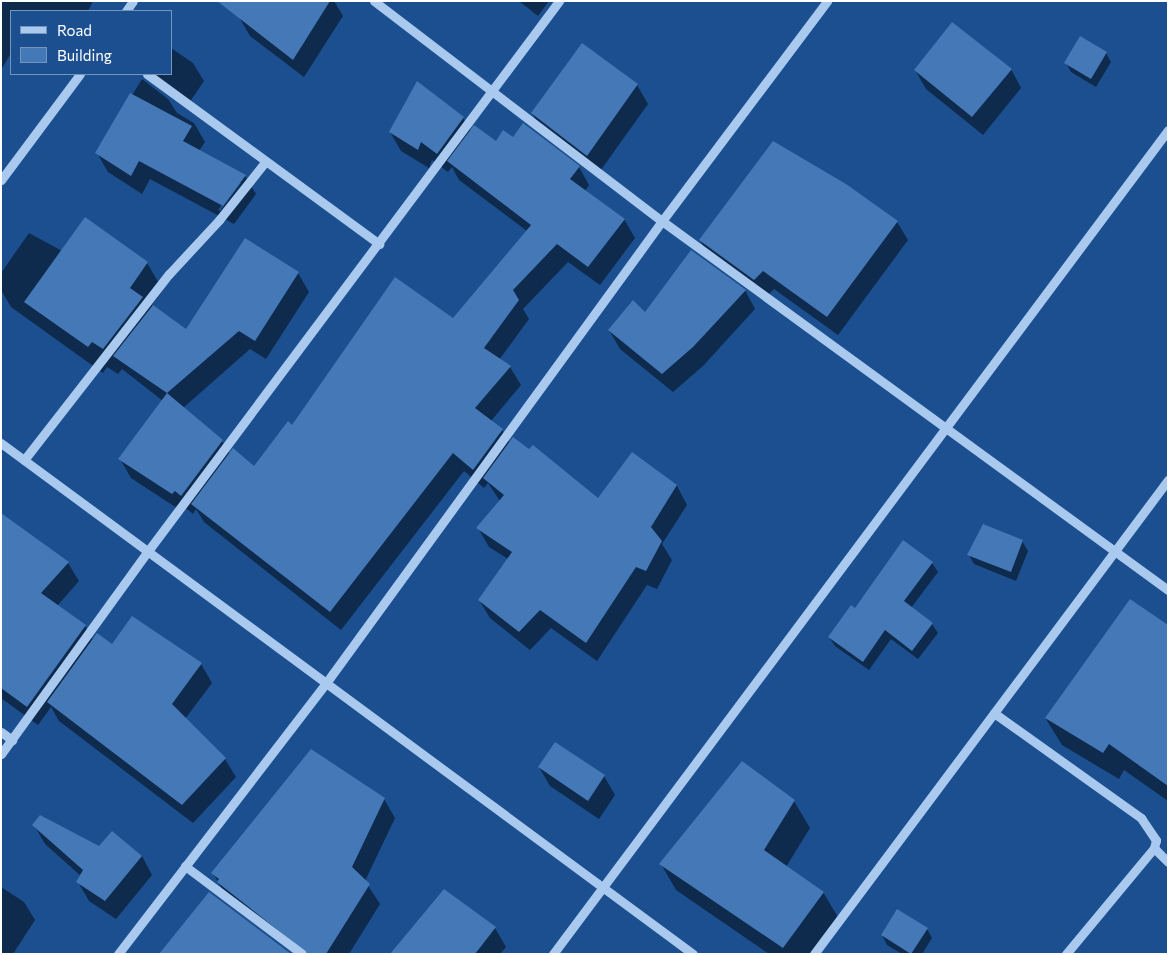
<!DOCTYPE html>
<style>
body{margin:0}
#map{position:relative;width:1169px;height:955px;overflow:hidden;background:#1b4f8f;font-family:Commissioner,sans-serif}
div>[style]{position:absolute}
.shadow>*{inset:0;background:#0007}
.building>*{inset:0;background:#4478b7}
.minor>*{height:9px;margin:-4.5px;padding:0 4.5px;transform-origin:4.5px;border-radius:4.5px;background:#a9c9ee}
span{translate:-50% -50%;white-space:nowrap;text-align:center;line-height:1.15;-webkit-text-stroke:5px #1b4f8f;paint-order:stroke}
.frame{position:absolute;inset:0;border:2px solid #fff;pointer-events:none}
.legend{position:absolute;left:10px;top:10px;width:162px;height:65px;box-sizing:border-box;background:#1b4f8f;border:1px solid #7695bc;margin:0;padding:6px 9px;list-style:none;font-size:15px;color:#fff}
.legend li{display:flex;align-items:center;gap:10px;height:25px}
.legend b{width:25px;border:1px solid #7695bc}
</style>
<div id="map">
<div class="shadow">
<i style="clip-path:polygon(1px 1px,93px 1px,88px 11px,11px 11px,11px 53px,1px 70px)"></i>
<i style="clip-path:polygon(250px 1px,334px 1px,343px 16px,304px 77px,250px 36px,239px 17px)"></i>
<i style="clip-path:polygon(519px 1px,549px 1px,538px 16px)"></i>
<i style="clip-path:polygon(582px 45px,637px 85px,648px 104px,598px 174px,543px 132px,532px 113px)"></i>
<i style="clip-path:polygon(171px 48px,193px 63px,204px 81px,187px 106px,153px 74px,171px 74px)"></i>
<i style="clip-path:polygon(1106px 53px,1111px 62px,1096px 87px,1071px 72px,1066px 63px)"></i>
<i style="clip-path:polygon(1011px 69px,1021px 88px,983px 135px,926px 89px,915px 70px)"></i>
<i style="clip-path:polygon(evenodd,142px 79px,168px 99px,177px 113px,194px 123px,205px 142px,199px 151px,245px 176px,256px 194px,234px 224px,150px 179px,142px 194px,108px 172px,97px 153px,142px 79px,238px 183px,241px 183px,220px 211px,218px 210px,238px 183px)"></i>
<i style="clip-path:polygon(418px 83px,463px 118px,471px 131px,496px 142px,513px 139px,579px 167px,589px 185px,585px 191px,624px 219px,635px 238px,600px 285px,568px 262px,523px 309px,529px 319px,499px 360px,510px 367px,521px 385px,491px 421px,502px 430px,510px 443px,598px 500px,632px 454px,677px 486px,687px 505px,662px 544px,672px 560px,657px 589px,647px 585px,597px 661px,551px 628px,530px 650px,490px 618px,479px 600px,508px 559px,489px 547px,478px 528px,500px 501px,488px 483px,484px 488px,464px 471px,341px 630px,204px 522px,196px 509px,193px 514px,186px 508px,183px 512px,131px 478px,120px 459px,163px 401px,122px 369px,118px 374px,107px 367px,103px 373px,11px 307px,1px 290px,1px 273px,29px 233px,62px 251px,85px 219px,147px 263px,163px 290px,152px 305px,186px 331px,298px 273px,309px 292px,266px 359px,250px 349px,183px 408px,222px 441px,230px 454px,254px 468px,292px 426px,453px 320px,527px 231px,459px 180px,452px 167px,448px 172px,432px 160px,429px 168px,401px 151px,390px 132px)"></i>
<i style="clip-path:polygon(897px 222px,908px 240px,838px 335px,774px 289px,765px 298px,711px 259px,700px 240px)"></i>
<i style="clip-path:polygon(745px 290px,755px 309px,703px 366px,673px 392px,620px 349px,609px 330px,645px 314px)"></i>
<i style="clip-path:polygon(1px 533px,68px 563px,79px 581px,57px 606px,85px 626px,93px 640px,201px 664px,212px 683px,185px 719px,225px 759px,236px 777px,193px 823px,59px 721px,51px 707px,38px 725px,1px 698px)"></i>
<i style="clip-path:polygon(1022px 541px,1028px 551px,1016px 581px,974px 564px,969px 555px)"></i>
<i style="clip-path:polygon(904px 542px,932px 563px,938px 572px,911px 608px,932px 624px,938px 633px,918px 659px,891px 639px,869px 670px,835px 646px,829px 637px,855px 609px)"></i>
<i style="clip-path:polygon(1168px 626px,1168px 801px,1124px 770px,1119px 779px,1062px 745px,1046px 719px)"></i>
<i style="clip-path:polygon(539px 767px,604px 776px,615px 795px,599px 819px,550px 786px)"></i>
<i style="clip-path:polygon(384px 799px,395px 818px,365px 881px,380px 904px,349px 954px,299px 954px,229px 901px,213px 873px)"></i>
<i style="clip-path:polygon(794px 801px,810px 828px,786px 867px,823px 892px,839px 919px,813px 954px,769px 954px,676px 890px,661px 864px)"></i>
<i style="clip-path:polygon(34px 825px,99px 848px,142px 856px,152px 875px,116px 919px,89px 901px,78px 882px,81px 876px,45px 844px)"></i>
<i style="clip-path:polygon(1px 887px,24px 902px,35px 920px,13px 954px,1px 954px)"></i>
<i style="clip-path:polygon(495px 928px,506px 947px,500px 954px,392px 954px)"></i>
<i style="clip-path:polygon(927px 929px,932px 938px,922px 954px,902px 954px,887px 945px,882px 935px)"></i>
</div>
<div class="building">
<i style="clip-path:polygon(217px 1px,330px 1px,293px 60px)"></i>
<i style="clip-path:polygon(952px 22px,1012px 69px,972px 117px,914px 70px)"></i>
<i style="clip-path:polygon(1080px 36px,1107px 52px,1091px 79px,1064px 63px)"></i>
<i style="clip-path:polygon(582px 43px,638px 84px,587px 156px,531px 113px)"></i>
<i style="clip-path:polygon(417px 81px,464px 117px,437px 154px,421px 142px,418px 150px,389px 132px)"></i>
<i style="clip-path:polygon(130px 93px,192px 126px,183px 141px,246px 175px,223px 206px,139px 161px,131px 176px,95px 153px)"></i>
<i style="clip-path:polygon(523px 123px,580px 166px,570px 179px,625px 219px,588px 267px,557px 244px,513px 290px,519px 300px,484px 348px,511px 366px,475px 408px,503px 429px,473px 470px,453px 453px,330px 612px,191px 504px,233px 448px,254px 466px,288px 421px,292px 425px,395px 277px,453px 318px,531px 225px,447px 161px,474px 125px,496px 141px,503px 130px,513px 137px)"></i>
<i style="clip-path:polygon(773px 141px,846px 184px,898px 221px,827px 317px,763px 271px,754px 280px,699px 240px)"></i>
<i style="clip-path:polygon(85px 217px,148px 262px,130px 288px,143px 297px,103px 349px,92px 342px,88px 347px,24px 302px)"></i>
<i style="clip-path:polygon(245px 238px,299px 272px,255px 341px,239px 331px,167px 393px,113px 356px,153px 305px,186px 329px)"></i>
<i style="clip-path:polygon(691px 250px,746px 290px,693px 347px,662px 374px,608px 330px,633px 300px,645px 312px)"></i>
<i style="clip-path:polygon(167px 393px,223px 440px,181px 496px,175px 491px,172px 494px,118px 459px)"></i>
<i style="clip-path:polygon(513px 437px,529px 449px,533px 445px,598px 498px,632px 452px,677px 485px,651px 527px,662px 541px,646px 571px,636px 567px,586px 643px,540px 610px,519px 632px,478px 600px,512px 552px,476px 528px,504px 495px,483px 478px)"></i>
<i style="clip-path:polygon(1px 513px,69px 562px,41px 593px,86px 625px,27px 707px,1px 688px)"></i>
<i style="clip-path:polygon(983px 524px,1023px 540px,1011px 572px,967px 555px)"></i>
<i style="clip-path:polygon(903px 540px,933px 562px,904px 601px,933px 623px,912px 651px,885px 630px,863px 662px,828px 637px,851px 605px,855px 608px)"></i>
<i style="clip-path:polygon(1130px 599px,1168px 625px,1168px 786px,1109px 744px,1103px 753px,1045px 718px)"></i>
<i style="clip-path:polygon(132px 616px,202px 663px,172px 704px,226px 758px,182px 805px,47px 702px,97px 633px,112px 644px)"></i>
<i style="clip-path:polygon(555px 742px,605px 775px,588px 801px,538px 767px)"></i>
<i style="clip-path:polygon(311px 749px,385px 798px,352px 867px,370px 884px,326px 954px,308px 954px,217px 882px,219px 879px,211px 873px)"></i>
<i style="clip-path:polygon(742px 761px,795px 800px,764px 850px,824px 892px,783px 948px,659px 864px)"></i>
<i style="clip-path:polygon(40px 815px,99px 846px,112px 831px,142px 856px,105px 901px,76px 882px,83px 870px,32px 825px)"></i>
<i style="clip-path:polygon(444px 889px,496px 927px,475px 954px,390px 954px)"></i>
<i style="clip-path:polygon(209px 892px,291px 954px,159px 954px)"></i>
<i style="clip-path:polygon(897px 909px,928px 928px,911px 954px,881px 935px)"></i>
</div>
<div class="minor">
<i style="left:374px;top:1px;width:362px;rotate:37.4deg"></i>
<i style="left:662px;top:221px;width:626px;rotate:36.1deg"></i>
<i style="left:126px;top:11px;width:12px;rotate:-55deg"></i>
<i style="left:147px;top:74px;width:288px;rotate:36.2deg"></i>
<i style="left:1px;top:180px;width:132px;rotate:-53.3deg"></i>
<i style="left:1px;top:443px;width:860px;rotate:36.44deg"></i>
<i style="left:24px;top:460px;width:236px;rotate:-52.1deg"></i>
<i style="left:169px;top:274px;width:74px;rotate:-47.2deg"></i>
<i style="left:219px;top:220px;width:75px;rotate:-51.5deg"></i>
<i style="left:994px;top:713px;width:181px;rotate:35.5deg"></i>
<i style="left:1141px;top:818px;width:27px;rotate:56deg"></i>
<i style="left:1156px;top:840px;width:8px;rotate:104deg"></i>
<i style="left:1154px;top:848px;width:138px;rotate:129.7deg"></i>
<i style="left:1px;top:732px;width:14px;rotate:36deg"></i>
<i style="left:1px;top:754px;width:251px;rotate:-54.1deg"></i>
<i style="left:148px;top:551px;width:687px;rotate:-53.23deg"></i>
<i style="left:1154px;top:848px;width:20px;rotate:45deg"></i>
<i style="left:185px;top:866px;width:146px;rotate:36.9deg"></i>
<i style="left:118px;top:954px;width:342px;rotate:-52.5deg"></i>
<i style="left:326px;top:683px;width:571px;rotate:-53.97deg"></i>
<i style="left:662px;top:221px;width:275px;rotate:-53.1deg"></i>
<i style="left:553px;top:954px;width:1028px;rotate:-53.26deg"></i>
<i style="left:814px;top:954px;width:592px;rotate:-53.25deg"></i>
</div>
<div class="frame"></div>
<ul class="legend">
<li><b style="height:6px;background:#a9c9ee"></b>Road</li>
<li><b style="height:14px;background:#4478b7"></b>Building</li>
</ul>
</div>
